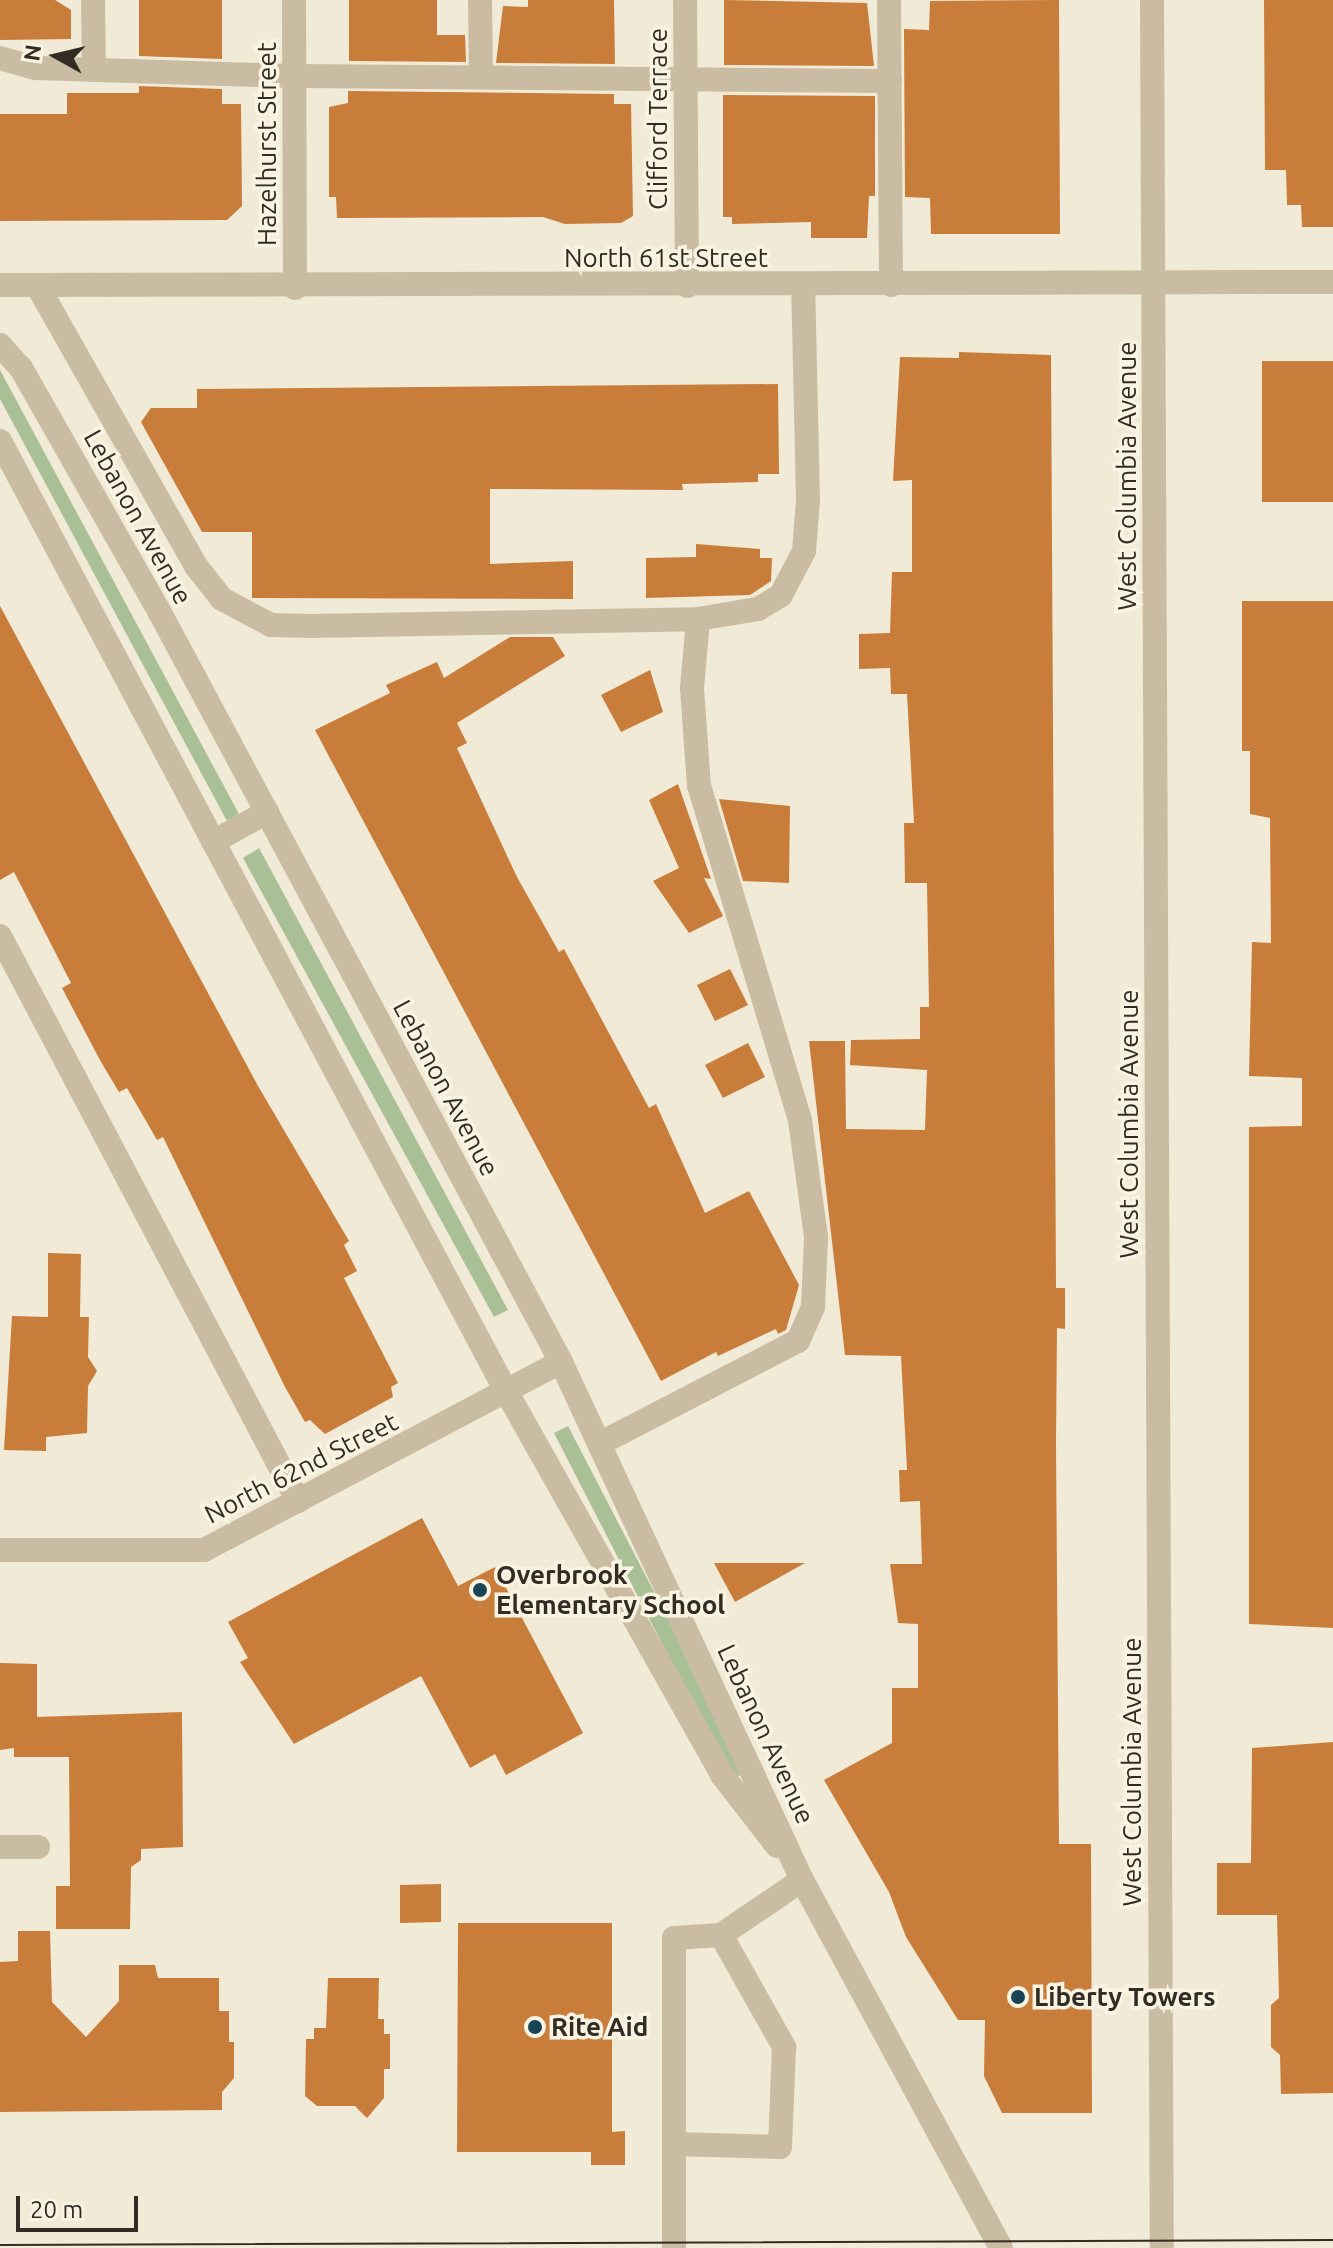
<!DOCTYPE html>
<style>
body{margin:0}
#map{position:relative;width:1333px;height:2248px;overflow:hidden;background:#f1ead6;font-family:Ubuntu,sans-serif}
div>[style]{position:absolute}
.green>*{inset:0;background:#a9c096}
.building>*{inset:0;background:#c97d3b}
.minor>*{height:24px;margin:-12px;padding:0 12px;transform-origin:12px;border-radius:12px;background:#c9bca2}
.tram>*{height:2px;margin:-1px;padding:0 1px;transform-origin:1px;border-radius:1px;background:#332c24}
.dots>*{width:22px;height:22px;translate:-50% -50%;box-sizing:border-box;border:4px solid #f9f3e2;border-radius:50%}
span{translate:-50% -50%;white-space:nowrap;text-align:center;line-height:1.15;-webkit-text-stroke:7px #f9f3e2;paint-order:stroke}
.street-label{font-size:26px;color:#332c24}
.poi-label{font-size:26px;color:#332c24;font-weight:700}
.left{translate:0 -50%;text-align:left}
.north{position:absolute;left:16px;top:16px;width:80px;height:80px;-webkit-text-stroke:6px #f9f3e2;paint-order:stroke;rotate:278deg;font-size:22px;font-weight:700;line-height:32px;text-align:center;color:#332c24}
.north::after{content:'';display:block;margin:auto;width:28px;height:36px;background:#332c24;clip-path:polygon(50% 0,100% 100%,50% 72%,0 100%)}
.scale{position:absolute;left:16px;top:2196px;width:122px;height:36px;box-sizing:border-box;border:4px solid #332c24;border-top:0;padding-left:10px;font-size:24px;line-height:28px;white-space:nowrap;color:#332c24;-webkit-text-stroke:6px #f9f3e2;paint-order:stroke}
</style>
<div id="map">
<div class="green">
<i style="clip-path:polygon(0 370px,239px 814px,227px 821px,0 399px)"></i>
<i style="clip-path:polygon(259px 848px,508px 1310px,494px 1317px,243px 858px)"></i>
<i style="clip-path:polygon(568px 1426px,747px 1771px,732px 1780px,554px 1433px)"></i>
</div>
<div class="building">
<i style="clip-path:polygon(0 0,55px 0,71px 10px,71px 39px,0 40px)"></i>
<i style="clip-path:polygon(139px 0,222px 0,222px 59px,139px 56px)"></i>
<i style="clip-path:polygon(349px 0,437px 0,437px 35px,465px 35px,466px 62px,349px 61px)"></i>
<i style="clip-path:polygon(528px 0,614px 0,615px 64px,496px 63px,503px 6px,528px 7px)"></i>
<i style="clip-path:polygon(724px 0,867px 3px,874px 66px,724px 65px)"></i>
<i style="clip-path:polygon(1059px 0,1060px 234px,931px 234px,930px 198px,905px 197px,904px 29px,929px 30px,930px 1px)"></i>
<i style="clip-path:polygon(1264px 0,1333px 0,1333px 227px,1302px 227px,1301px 205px,1287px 205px,1286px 170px,1265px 170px)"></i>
<i style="clip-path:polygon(139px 86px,222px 89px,222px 104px,241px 104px,242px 206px,227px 220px,0 221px,0 114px,67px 114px,67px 93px,139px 93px)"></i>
<i style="clip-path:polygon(348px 91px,614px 94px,614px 104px,631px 104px,633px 216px,621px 223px,565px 224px,543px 217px,337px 218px,336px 197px,329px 197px,329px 107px,348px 103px)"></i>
<i style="clip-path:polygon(723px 95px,875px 96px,875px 196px,869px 196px,867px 238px,811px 238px,811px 222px,732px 224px,732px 217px,723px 217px)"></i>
<i style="clip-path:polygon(959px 352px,1051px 355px,1056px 1288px,1065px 1288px,1065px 1329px,1057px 1328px,1056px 1443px,1059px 1844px,1091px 1844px,1092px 2113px,1002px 2113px,984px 2076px,985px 2020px,958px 2020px,906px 1937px,889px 1892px,824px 1780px,892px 1743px,892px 1688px,918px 1688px,918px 1624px,898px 1623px,890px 1564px,922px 1564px,920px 1501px,900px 1502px,899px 1470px,907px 1470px,901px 1356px,845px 1355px,809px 1041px,845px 1041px,846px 1129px,925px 1130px,927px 1070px,850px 1065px,851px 1040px,920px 1039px,920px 1007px,929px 1007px,927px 883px,905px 883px,904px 823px,914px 823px,907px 694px,891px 694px,890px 668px,859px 669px,859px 634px,890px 633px,892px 572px,912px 572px,912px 480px,893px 481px,900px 357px,959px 358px)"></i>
<i style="clip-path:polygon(1262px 361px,1333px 361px,1333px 502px,1262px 502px)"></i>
<i style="clip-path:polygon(778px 384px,779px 474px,758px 474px,758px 482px,682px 484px,683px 490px,490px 489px,490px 564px,573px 561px,573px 599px,252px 598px,252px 532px,202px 532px,141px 422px,151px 408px,197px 408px,197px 389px)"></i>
<i style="clip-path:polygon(696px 544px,760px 549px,760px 558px,772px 558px,771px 581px,750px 595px,646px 598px,646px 558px,696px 557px)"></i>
<i style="clip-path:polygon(1242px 601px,1333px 601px,1333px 1628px,1249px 1624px,1249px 1127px,1302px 1126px,1302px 1078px,1249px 1076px,1252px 942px,1271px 943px,1270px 818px,1250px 814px,1250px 751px,1242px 751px)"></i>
<i style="clip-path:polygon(0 606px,258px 1086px,349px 1241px,344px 1245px,357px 1271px,344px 1278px,398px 1383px,391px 1387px,393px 1397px,325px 1434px,310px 1420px,305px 1422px,285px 1387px,163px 1137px,157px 1140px,127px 1088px,119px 1092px,101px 1062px,62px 988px,71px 983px,14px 872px,0 880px)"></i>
<i style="clip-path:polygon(510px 637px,553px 637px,565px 656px,457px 723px,467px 743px,457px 748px,517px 877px,559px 952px,564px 949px,649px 1108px,656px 1104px,705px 1213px,749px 1191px,799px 1285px,786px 1330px,778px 1334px,776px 1329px,718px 1356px,716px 1352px,661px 1381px,315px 730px,390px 693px,386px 685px,437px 662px,444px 678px)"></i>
<i style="clip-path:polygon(650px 670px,663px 712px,621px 732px,601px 695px)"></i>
<i style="clip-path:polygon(678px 784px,711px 879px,704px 878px,723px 916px,689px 933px,653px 881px,679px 868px,649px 800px)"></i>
<i style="clip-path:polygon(719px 799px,790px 806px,789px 883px,743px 881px)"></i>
<i style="clip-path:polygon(730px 969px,748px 1005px,715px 1021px,697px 985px)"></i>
<i style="clip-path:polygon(748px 1043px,765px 1077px,723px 1098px,705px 1065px)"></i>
<i style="clip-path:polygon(48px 1253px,81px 1254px,80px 1317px,89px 1317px,88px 1357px,97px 1371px,88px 1386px,87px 1433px,46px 1437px,46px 1451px,4px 1450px,12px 1316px,48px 1317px)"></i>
<i style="clip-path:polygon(422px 1518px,458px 1586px,495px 1567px,583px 1733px,506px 1775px,495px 1754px,470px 1768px,421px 1676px,294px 1744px,240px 1662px,248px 1658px,228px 1622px)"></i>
<i style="clip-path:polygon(714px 1563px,805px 1563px,735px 1602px)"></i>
<i style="clip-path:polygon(0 1663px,37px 1664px,37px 1717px,182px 1712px,183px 1847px,141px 1849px,141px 1860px,131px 1867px,130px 1929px,56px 1929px,56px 1886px,70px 1886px,69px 1757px,14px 1757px,14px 1748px,0 1750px)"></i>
<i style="clip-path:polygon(1333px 1742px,1333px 2093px,1281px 2094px,1280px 2055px,1271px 2047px,1271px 2005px,1279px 1998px,1277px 1915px,1217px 1915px,1217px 1863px,1251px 1863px,1252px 1748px)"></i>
<i style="clip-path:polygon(441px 1884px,441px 1922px,400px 1923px,400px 1885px)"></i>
<i style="clip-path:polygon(458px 1923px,612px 1923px,612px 2132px,625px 2131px,625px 2165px,591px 2165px,591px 2152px,457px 2152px)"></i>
<i style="clip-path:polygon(18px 1931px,50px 1931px,52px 2002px,86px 2037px,119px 2001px,119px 1965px,155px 1965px,158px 1978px,219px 1978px,219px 2011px,229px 2011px,229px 2042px,234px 2042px,234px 2078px,222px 2092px,222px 2110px,0 2112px,0 1962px,18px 1961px)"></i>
<i style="clip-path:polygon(328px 1978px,379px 1978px,378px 2019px,384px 2019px,384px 2034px,390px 2034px,390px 2069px,384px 2069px,384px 2098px,367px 2118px,355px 2106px,317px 2106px,305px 2096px,306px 2039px,314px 2039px,314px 2028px,326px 2028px)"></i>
</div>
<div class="minor">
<i style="left:93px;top:0;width:70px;rotate:89.2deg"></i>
<i style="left:294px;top:0;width:288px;rotate:89.8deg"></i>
<i style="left:480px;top:0;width:77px;rotate:89.3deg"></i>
<i style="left:685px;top:0;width:286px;rotate:89.6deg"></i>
<i style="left:889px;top:0;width:285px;rotate:89.6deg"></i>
<i style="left:1152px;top:0;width:2248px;rotate:89.75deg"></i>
<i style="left:0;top:58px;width:37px;rotate:16deg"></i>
<i style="left:36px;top:68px;width:258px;rotate:1.8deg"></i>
<i style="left:294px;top:76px;width:596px;rotate:0.48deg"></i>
<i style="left:0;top:285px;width:1333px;rotate:-0.13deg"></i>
<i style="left:37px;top:285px;width:323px;rotate:60.5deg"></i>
<i style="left:196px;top:566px;width:42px;rotate:51.8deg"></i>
<i style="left:222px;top:599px;width:55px;rotate:28deg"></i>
<i style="left:271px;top:625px;width:40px;rotate:1.4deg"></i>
<i style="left:311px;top:626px;width:387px;rotate:-1deg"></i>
<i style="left:698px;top:619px;width:61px;rotate:-9.5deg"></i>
<i style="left:758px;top:609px;width:27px;rotate:-31deg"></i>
<i style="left:781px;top:595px;width:50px;rotate:-62.4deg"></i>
<i style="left:804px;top:551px;width:51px;rotate:-85.5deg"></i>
<i style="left:808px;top:500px;width:215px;rotate:-91.3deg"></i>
<i style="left:0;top:345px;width:31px;rotate:48deg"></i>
<i style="left:21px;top:368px;width:277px;rotate:60.4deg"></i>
<i style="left:158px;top:609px;width:854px;rotate:61.84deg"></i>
<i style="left:561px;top:1362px;width:571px;rotate:65.05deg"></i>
<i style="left:802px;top:1880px;width:418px;rotate:61.6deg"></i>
<i style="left:0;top:441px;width:1076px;rotate:61.96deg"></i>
<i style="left:506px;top:1391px;width:441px;rotate:60.6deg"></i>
<i style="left:722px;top:1775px;width:90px;rotate:52.2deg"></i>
<i style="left:213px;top:842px;width:62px;rotate:-29.1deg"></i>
<i style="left:0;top:936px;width:639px;rotate:62.19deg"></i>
<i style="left:599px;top:1444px;width:224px;rotate:-27.4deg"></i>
<i style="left:798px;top:1341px;width:37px;rotate:-66deg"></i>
<i style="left:813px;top:1307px;width:70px;rotate:-87.5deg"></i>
<i style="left:816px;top:1237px;width:118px;rotate:-97.8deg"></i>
<i style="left:800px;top:1120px;width:349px;rotate:-106.8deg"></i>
<i style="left:699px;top:786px;width:98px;rotate:-94.1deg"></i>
<i style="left:692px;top:688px;width:69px;rotate:-85deg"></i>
<i style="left:0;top:1550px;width:204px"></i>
<i style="left:204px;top:1550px;width:403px;rotate:-27.8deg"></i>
<i style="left:0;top:1847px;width:38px"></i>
<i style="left:721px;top:1935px;width:98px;rotate:-34.2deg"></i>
<i style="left:674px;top:2248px;width:310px;rotate:-90deg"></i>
<i style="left:674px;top:1938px;width:47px;rotate:-3.7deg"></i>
<i style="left:721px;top:1935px;width:129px;rotate:60.6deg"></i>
<i style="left:784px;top:2047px;width:100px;rotate:92.3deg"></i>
<i style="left:780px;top:2147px;width:106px;rotate:-178.4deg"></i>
</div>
<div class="tram">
<i style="left:0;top:2245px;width:1333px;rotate:-0.21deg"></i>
</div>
<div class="dots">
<i style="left:480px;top:1590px;background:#194455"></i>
<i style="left:1018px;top:1997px;background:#194455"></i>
<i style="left:535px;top:2027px;background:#194455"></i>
</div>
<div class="street-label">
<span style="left:658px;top:119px;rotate:-90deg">Clifford Terrace</span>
<span style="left:267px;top:144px;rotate:-90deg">Hazelhurst Street</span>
<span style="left:666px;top:258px">North 61st Street</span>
<span style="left:1127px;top:476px;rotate:-90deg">West Columbia Avenue</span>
<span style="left:138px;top:517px;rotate:61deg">Lebanon Avenue</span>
<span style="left:446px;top:1088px;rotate:62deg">Lebanon Avenue</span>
<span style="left:1129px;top:1124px;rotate:-90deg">West Columbia Avenue</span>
<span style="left:301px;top:1468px;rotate:-27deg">North 62nd Street</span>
<span style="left:766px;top:1734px;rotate:65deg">Lebanon Avenue</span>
<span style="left:1132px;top:1772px;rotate:-90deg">West Columbia Avenue</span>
</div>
<div class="poi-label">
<span class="left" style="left:496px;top:1590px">Overbrook<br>Elementary School</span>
<span class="left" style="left:1034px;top:1997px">Liberty Towers</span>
<span class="left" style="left:551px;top:2027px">Rite Aid</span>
</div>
<div class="north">N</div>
<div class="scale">20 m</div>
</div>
